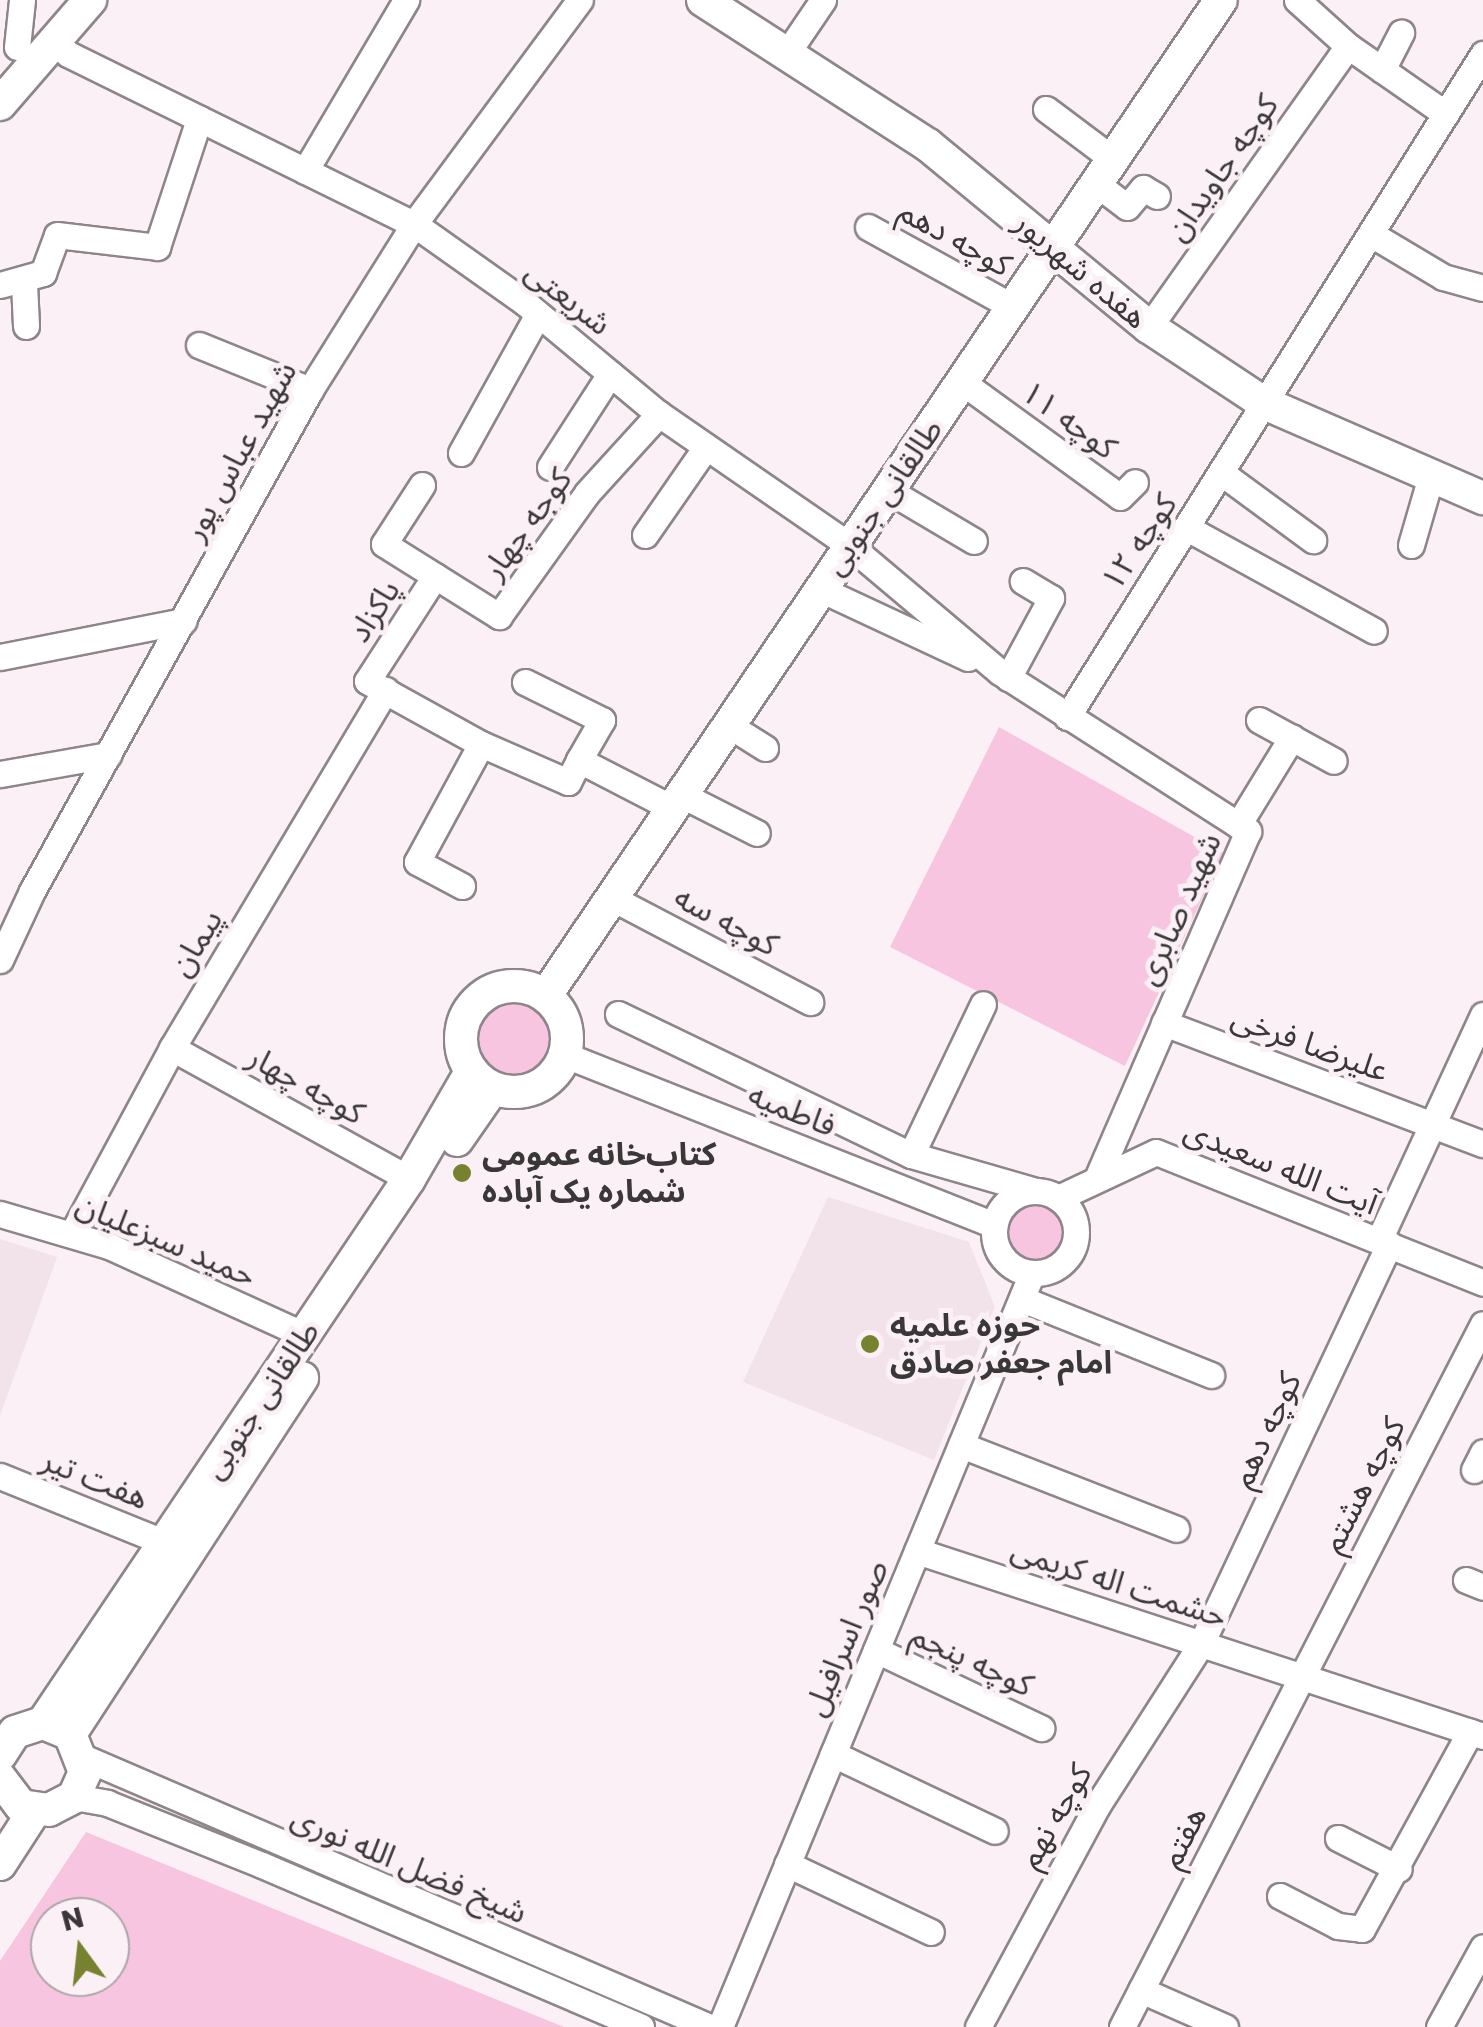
<!DOCTYPE html>
<meta charset="utf-8">
<style>
body{margin:0}
#map{position:relative;width:1483px;height:2027px;overflow:hidden;background:#faf0f5;font-family:Poppins,"Noto Sans Arabic",sans-serif}
div>[style]{position:absolute}
.built>*{inset:0;background:#f2e2e9}
.green>*{inset:0;background:#f7c5e0}
.round{border-radius:50%}
.roads{filter:drop-shadow(2px 0 #8e858a) drop-shadow(-2px 0 #8e858a) drop-shadow(0 2px #8e858a) drop-shadow(0 -2px #8e858a)}
.minor>*{height:25px;margin:-12.5px;padding:0 12.5px;transform-origin:12.5px;border-radius:12.5px;background:#fff}
.minor>.ring{margin:-12.5px;padding:0;box-sizing:content-box;background:none;border:25px solid #fff;border-radius:50%}
.major>*{height:32px;margin:-16px;padding:0 16px;transform-origin:16px;border-radius:16px;background:#fff}
.major>.ring{margin:-16px;padding:0;box-sizing:content-box;background:none;border:32px solid #fff;border-radius:50%}
.dots>*{width:28px;height:28px;translate:-50% -50%;box-sizing:border-box;border:5px solid #faf0f5;border-radius:50%}
span{translate:-50% -50%;white-space:nowrap;text-align:center;line-height:1.15;-webkit-text-stroke:10px #faf0f5;paint-order:stroke}
.street-label{font-size:32px;color:#3a3738}
.poi-label{font-size:32px;color:#3a3738;font-weight:700}
.left{translate:0 -50%;text-align:left}
.north{position:absolute;left:30px;top:1897px;width:100px;height:100px;box-sizing:border-box;background:#faf0f5;border:2px solid #ada6a9;border-radius:50%;rotate:345deg;font-size:28px;font-weight:700;line-height:40px;text-align:center;color:#3a3738}
.north::after{content:'';display:block;margin:auto;width:35px;height:45px;background:#76822f;clip-path:polygon(50% 0,100% 100%,50% 72%,0 100%)}
</style>
<div id="map">
<div class="built">
<i style="clip-path:polygon(828px 1197px,969px 1242px,995px 1307px,934px 1460px,743px 1382px)"></i>
<i style="clip-path:polygon(0 1239px,57px 1257px,0 1416px)"></i>
</div>
<div class="green">
<i style="clip-path:polygon(999px 727px,1223px 853px,1125px 1066px,890px 947px)"></i>
<i class="round" style="left:474px;top:996px;width:82px;height:82px"></i>
<i class="round" style="left:1006px;top:1204px;width:58px;height:58px"></i>
<i style="clip-path:polygon(evenodd,86px 1832px,294px 1917px,564px 2027px,0 2027px,0 1961px,86px 1832px,50px 1917px,110px 1917px,110px 1977px,50px 1977px,50px 1917px)"></i>
</div>
<div class="roads">
<div class="minor">
<i style="left:1297px;top:0;width:69px;rotate:42deg"></i>
<i style="left:1348px;top:46px;width:119px;rotate:34.8deg"></i>
<i style="left:54px;top:41px;width:19px;rotate:43deg"></i>
<i style="left:68px;top:54px;width:386px;rotate:26.2deg"></i>
<i style="left:414px;top:224px;width:135px;rotate:35.3deg"></i>
<i style="left:524px;top:302px;width:175px;rotate:39.7deg"></i>
<i style="left:659px;top:414px;width:231px;rotate:34.6deg"></i>
<i style="left:849px;top:545px;width:197px;rotate:40.1deg"></i>
<i style="left:1000px;top:672px;width:295px;rotate:32.7deg"></i>
<i style="left:1248px;top:831px;width:374px;rotate:113.5deg"></i>
<i style="left:17px;top:47px;width:47px;rotate:-83.9deg"></i>
<i style="left:787px;top:53px;width:64px;rotate:-55.8deg"></i>
<i style="left:1382px;top:70px;width:42px;rotate:-62.8deg"></i>
<i style="left:1046px;top:109px;width:80px;rotate:36.9deg"></i>
<i style="left:305px;top:171px;width:199px;rotate:-59.4deg"></i>
<i style="left:1094px;top:182px;width:41px;rotate:37.1deg"></i>
<i style="left:1127px;top:207px;width:25px;rotate:-50deg"></i>
<i style="left:1143px;top:188px;width:16px;rotate:30deg"></i>
<i style="left:868px;top:227px;width:163px;rotate:28.9deg"></i>
<i style="left:1371px;top:234px;width:84px;rotate:30.8deg"></i>
<i style="left:1443px;top:277px;width:41px;rotate:15.4deg"></i>
<i style="left:24px;top:283px;width:43px;rotate:87.3deg"></i>
<i style="left:0;top:285px;width:45px;rotate:-15.6deg"></i>
<i style="left:43px;top:273px;width:40px;rotate:-69.8deg"></i>
<i style="left:57px;top:235px;width:101px;rotate:6.8deg"></i>
<i style="left:157px;top:247px;width:135px;rotate:-71.8deg"></i>
<i style="left:1149px;top:327px;width:344px;rotate:-54.7deg"></i>
<i style="left:199px;top:345px;width:120px;rotate:22.1deg"></i>
<i style="left:962px;top:382px;width:195px;rotate:36deg"></i>
<i style="left:1120px;top:497px;width:21px;rotate:-45deg"></i>
<i style="left:461px;top:453px;width:159px;rotate:-61deg"></i>
<i style="left:550px;top:467px;width:111px;rotate:-57.2deg"></i>
<i style="left:1223px;top:474px;width:112px;rotate:36.3deg"></i>
<i style="left:422px;top:485px;width:70px;rotate:122.8deg"></i>
<i style="left:384px;top:544px;width:136px;rotate:32.1deg"></i>
<i style="left:499px;top:616px;width:151px;rotate:-54.4deg"></i>
<i style="left:587px;top:493px;width:107px;rotate:-47.7deg"></i>
<i style="left:886px;top:489px;width:102px;rotate:30.6deg"></i>
<i style="left:1187px;top:528px;width:213px;rotate:28.8deg"></i>
<i style="left:645px;top:535px;width:107px;rotate:-55.3deg"></i>
<i style="left:1411px;top:545px;width:72px;rotate:-73.8deg"></i>
<i style="left:435px;top:576px;width:125px;rotate:122.9deg"></i>
<i style="left:367px;top:681px;width:130px;rotate:28.9deg"></i>
<i style="left:481px;top:744px;width:95px;rotate:23.6deg"></i>
<i style="left:568px;top:782px;width:25px;rotate:-63deg"></i>
<i style="left:579px;top:760px;width:105px;rotate:27.3deg"></i>
<i style="left:820px;top:589px;width:163px;rotate:25deg"></i>
<i style="left:0;top:657px;width:187px;rotate:-11.1deg"></i>
<i style="left:1008px;top:678px;width:91px;rotate:-61.7deg"></i>
<i style="left:1051px;top:598px;width:33px;rotate:-149deg"></i>
<i style="left:525px;top:682px;width:86px;rotate:26.3deg"></i>
<i style="left:602px;top:720px;width:46px;rotate:119.9deg"></i>
<i style="left:1067px;top:717px;width:783px;rotate:-57.89deg"></i>
<i style="left:1259px;top:720px;width:85px;rotate:28.7deg"></i>
<i style="left:727px;top:724px;width:45px;rotate:32.3deg"></i>
<i style="left:0;top:774px;width:110px;rotate:-10deg"></i>
<i style="left:680px;top:794px;width:86px;rotate:26.9deg"></i>
<i style="left:1238px;top:825px;width:103px;rotate:-58.5deg"></i>
<i style="left:462px;top:886px;width:51px;rotate:-151.9deg"></i>
<i style="left:417px;top:862px;width:134px;rotate:-61.5deg"></i>
<i style="left:612px;top:898px;width:224px;rotate:27.7deg"></i>
<i style="left:0;top:960px;width:76px;rotate:-65.1deg"></i>
<i style="left:32px;top:891px;width:573px;rotate:-60.97deg"></i>
<i style="left:310px;top:390px;width:196px;rotate:-57.9deg"></i>
<i style="left:414px;top:224px;width:279px;rotate:-53.5deg"></i>
<i style="left:618px;top:1014px;width:325px;rotate:25.7deg"></i>
<i style="left:911px;top:1155px;width:130px;rotate:16.1deg"></i>
<i style="left:1164px;top:1023px;width:341px;rotate:20.8deg"></i>
<i style="left:172px;top:1048px;width:271px;rotate:28.9deg"></i>
<i style="left:565px;top:1055px;width:462px;rotate:21.6deg"></i>
<i style="left:911px;top:1155px;width:167px;rotate:-64.5deg"></i>
<i class="ring" style="left:994px;top:1191px;width:57px;height:57px"></i>
<i style="left:1058px;top:1198px;width:108px;rotate:-25.1deg"></i>
<i style="left:1156px;top:1152px;width:352px;rotate:21.8deg"></i>
<i style="left:0;top:1214px;width:114px;rotate:16.4deg"></i>
<i style="left:109px;top:1246px;width:214px;rotate:24.5deg"></i>
<i style="left:72px;top:1234px;width:211px;rotate:-61.7deg"></i>
<i style="left:172px;top:1048px;width:417px;rotate:-59.2deg"></i>
<i style="left:1379px;top:1240px;width:248px;rotate:-65.2deg"></i>
<i style="left:1022px;top:1299px;width:204px;rotate:21.9deg"></i>
<i style="left:961px;top:1445px;width:231px;rotate:21.3deg"></i>
<i style="left:1474px;top:1470px;width:20px;rotate:-63deg"></i>
<i style="left:0;top:1476px;width:179px;rotate:22deg"></i>
<i style="left:917px;top:1551px;width:595px;rotate:18.1deg"></i>
<i style="left:1466px;top:1580px;width:18px;rotate:22deg"></i>
<i style="left:876px;top:1650px;width:183px;rotate:25.3deg"></i>
<i style="left:833px;top:1754px;width:179px;rotate:25.4deg"></i>
<i style="left:85px;top:1758px;width:680px;rotate:23.29deg"></i>
<i style="left:74px;top:1797px;width:34px;rotate:10deg"></i>
<i style="left:107px;top:1803px;width:167px;rotate:21.8deg"></i>
<i style="left:262px;top:1865px;width:412px;rotate:23.1deg"></i>
<i style="left:1338px;top:1838px;width:68px;rotate:26.9deg"></i>
<i style="left:787px;top:1864px;width:159px;rotate:25.3deg"></i>
<i style="left:1280px;top:1896px;width:65px;rotate:27.3deg"></i>
<i style="left:1338px;top:1926px;width:24px;rotate:7deg"></i>
<i style="left:1362px;top:1929px;width:225px;rotate:-61.3deg"></i>
<i style="left:1141px;top:1990px;width:92px;rotate:23.8deg"></i>
<i style="left:720px;top:2027px;width:816px;rotate:-67.52deg"></i>
<i style="left:978px;top:2027px;width:251px;rotate:-61.7deg"></i>
<i style="left:1097px;top:1806px;width:193px;rotate:-57.3deg"></i>
<i style="left:1201px;top:1644px;width:442px;rotate:-64.8deg"></i>
<i style="left:1122px;top:2027px;width:790px;rotate:-62.82deg"></i>
<i style="left:1439px;top:2027px;width:91px;rotate:-61.2deg"></i>
</div>
<div class="major">
<i style="left:703px;top:0;width:268px;rotate:32.8deg"></i>
<i style="left:928px;top:145px;width:286px;rotate:39.5deg"></i>
<i style="left:1149px;top:327px;width:138px;rotate:33.5deg"></i>
<i style="left:1264px;top:403px;width:239px;rotate:23.5deg"></i>
<i style="left:0;top:104px;width:138px;rotate:-49.1deg"></i>
<i class="ring" style="left:461px;top:986px;width:74px;height:74px"></i>
<i style="left:546px;top:995px;width:1202px;rotate:-55.85deg"></i>
<i style="left:457px;top:1140px;width:63px;rotate:-55.3deg"></i>
<i style="left:43px;top:1723px;width:656px;rotate:-56.07deg"></i>
<i style="left:409px;top:1179px;width:124px;rotate:-59.9deg"></i>
<i style="left:70px;top:1734px;width:425px;rotate:-56.9deg"></i>
<i style="left:0;top:1755px;width:27px;rotate:-57deg"></i>
<i style="left:15px;top:1732px;width:29px;rotate:-18deg"></i>
<i style="left:43px;top:1723px;width:29px;rotate:22deg"></i>
<i style="left:70px;top:1734px;width:41px;rotate:68.5deg"></i>
<i style="left:85px;top:1772px;width:27px;rotate:114deg"></i>
<i style="left:74px;top:1797px;width:28px;rotate:153deg"></i>
<i style="left:49px;top:1810px;width:28px;rotate:-172deg"></i>
<i style="left:21px;top:1806px;width:35px;rotate:-127deg"></i>
<i style="left:0;top:1864px;width:64px;rotate:-57.1deg"></i>
</div>
</div>
<div class="dots">
<i style="left:462px;top:1173px;background:#76822f"></i>
<i style="left:870px;top:1344px;background:#76822f"></i>
</div>
<div class="street-label">
<span style="left:1222px;top:168px;rotate:-55deg">کوچه جاویدان</span>
<span style="left:955px;top:238px;rotate:29deg">کوچه دهم</span>
<span style="left:1081px;top:270px;rotate:40deg">هفده شهریور</span>
<span style="left:568px;top:298px;rotate:38deg">شریعتی</span>
<span style="left:1069px;top:420px;rotate:36deg">کوچه ۱۱</span>
<span style="left:240px;top:451px;rotate:-61deg">شهید عباس پور</span>
<span style="left:883px;top:497px;rotate:-55deg">طالقانی جنوبی</span>
<span style="left:527px;top:524px;rotate:-54deg">کوجه چهار</span>
<span style="left:1139px;top:542px;rotate:-56deg">کوچه ۱۲</span>
<span style="left:374px;top:611px;rotate:-57deg">پاکزاد</span>
<span style="left:1179px;top:909px;rotate:-66deg">شهید صابری</span>
<span style="left:726px;top:921px;rotate:28deg">کوچه سه</span>
<span style="left:196px;top:943px;rotate:-59deg">پیمان</span>
<span style="left:1310px;top:1044px;rotate:20deg">علیرضا فرخی</span>
<span style="left:306px;top:1085px;rotate:29deg">کوچه چهار</span>
<span style="left:792px;top:1110px;rotate:22deg">فاطمیه</span>
<span style="left:1281px;top:1167px;rotate:22deg">آیت الله سعیدی</span>
<span style="left:166px;top:1240px;rotate:23deg">حمید سبزعلیان</span>
<span style="left:261px;top:1400px;rotate:-56deg">طالقانی جنوبی</span>
<span style="left:1266px;top:1430px;rotate:-65deg">کوچه دهم</span>
<span style="left:95px;top:1479px;rotate:22deg">هفت تیر</span>
<span style="left:1363px;top:1485px;rotate:-63deg">کوچه هشتم</span>
<span style="left:1119px;top:1583px;rotate:18deg">حشمت اله کریمی</span>
<span style="left:846px;top:1638px;rotate:-67deg">صور اسرافیل</span>
<span style="left:972px;top:1660px;rotate:25deg">کوچه پنجم</span>
<span style="left:1055px;top:1816px;rotate:-60deg">کوچه نهم</span>
<span style="left:1183px;top:1837px;rotate:-63deg">هفتم</span>
<span style="left:409px;top:1865px;rotate:23deg">شیخ فضل الله نوری</span>
</div>
<div class="poi-label">
<span class="left" style="left:482px;top:1173px">کتاب‌خانه عمومی<br>شماره یک آباده</span>
<span class="left" style="left:890px;top:1344px">حوزه علمیه<br>امام جعفر صادق</span>
</div>
<div class="north">N</div>
</div>
